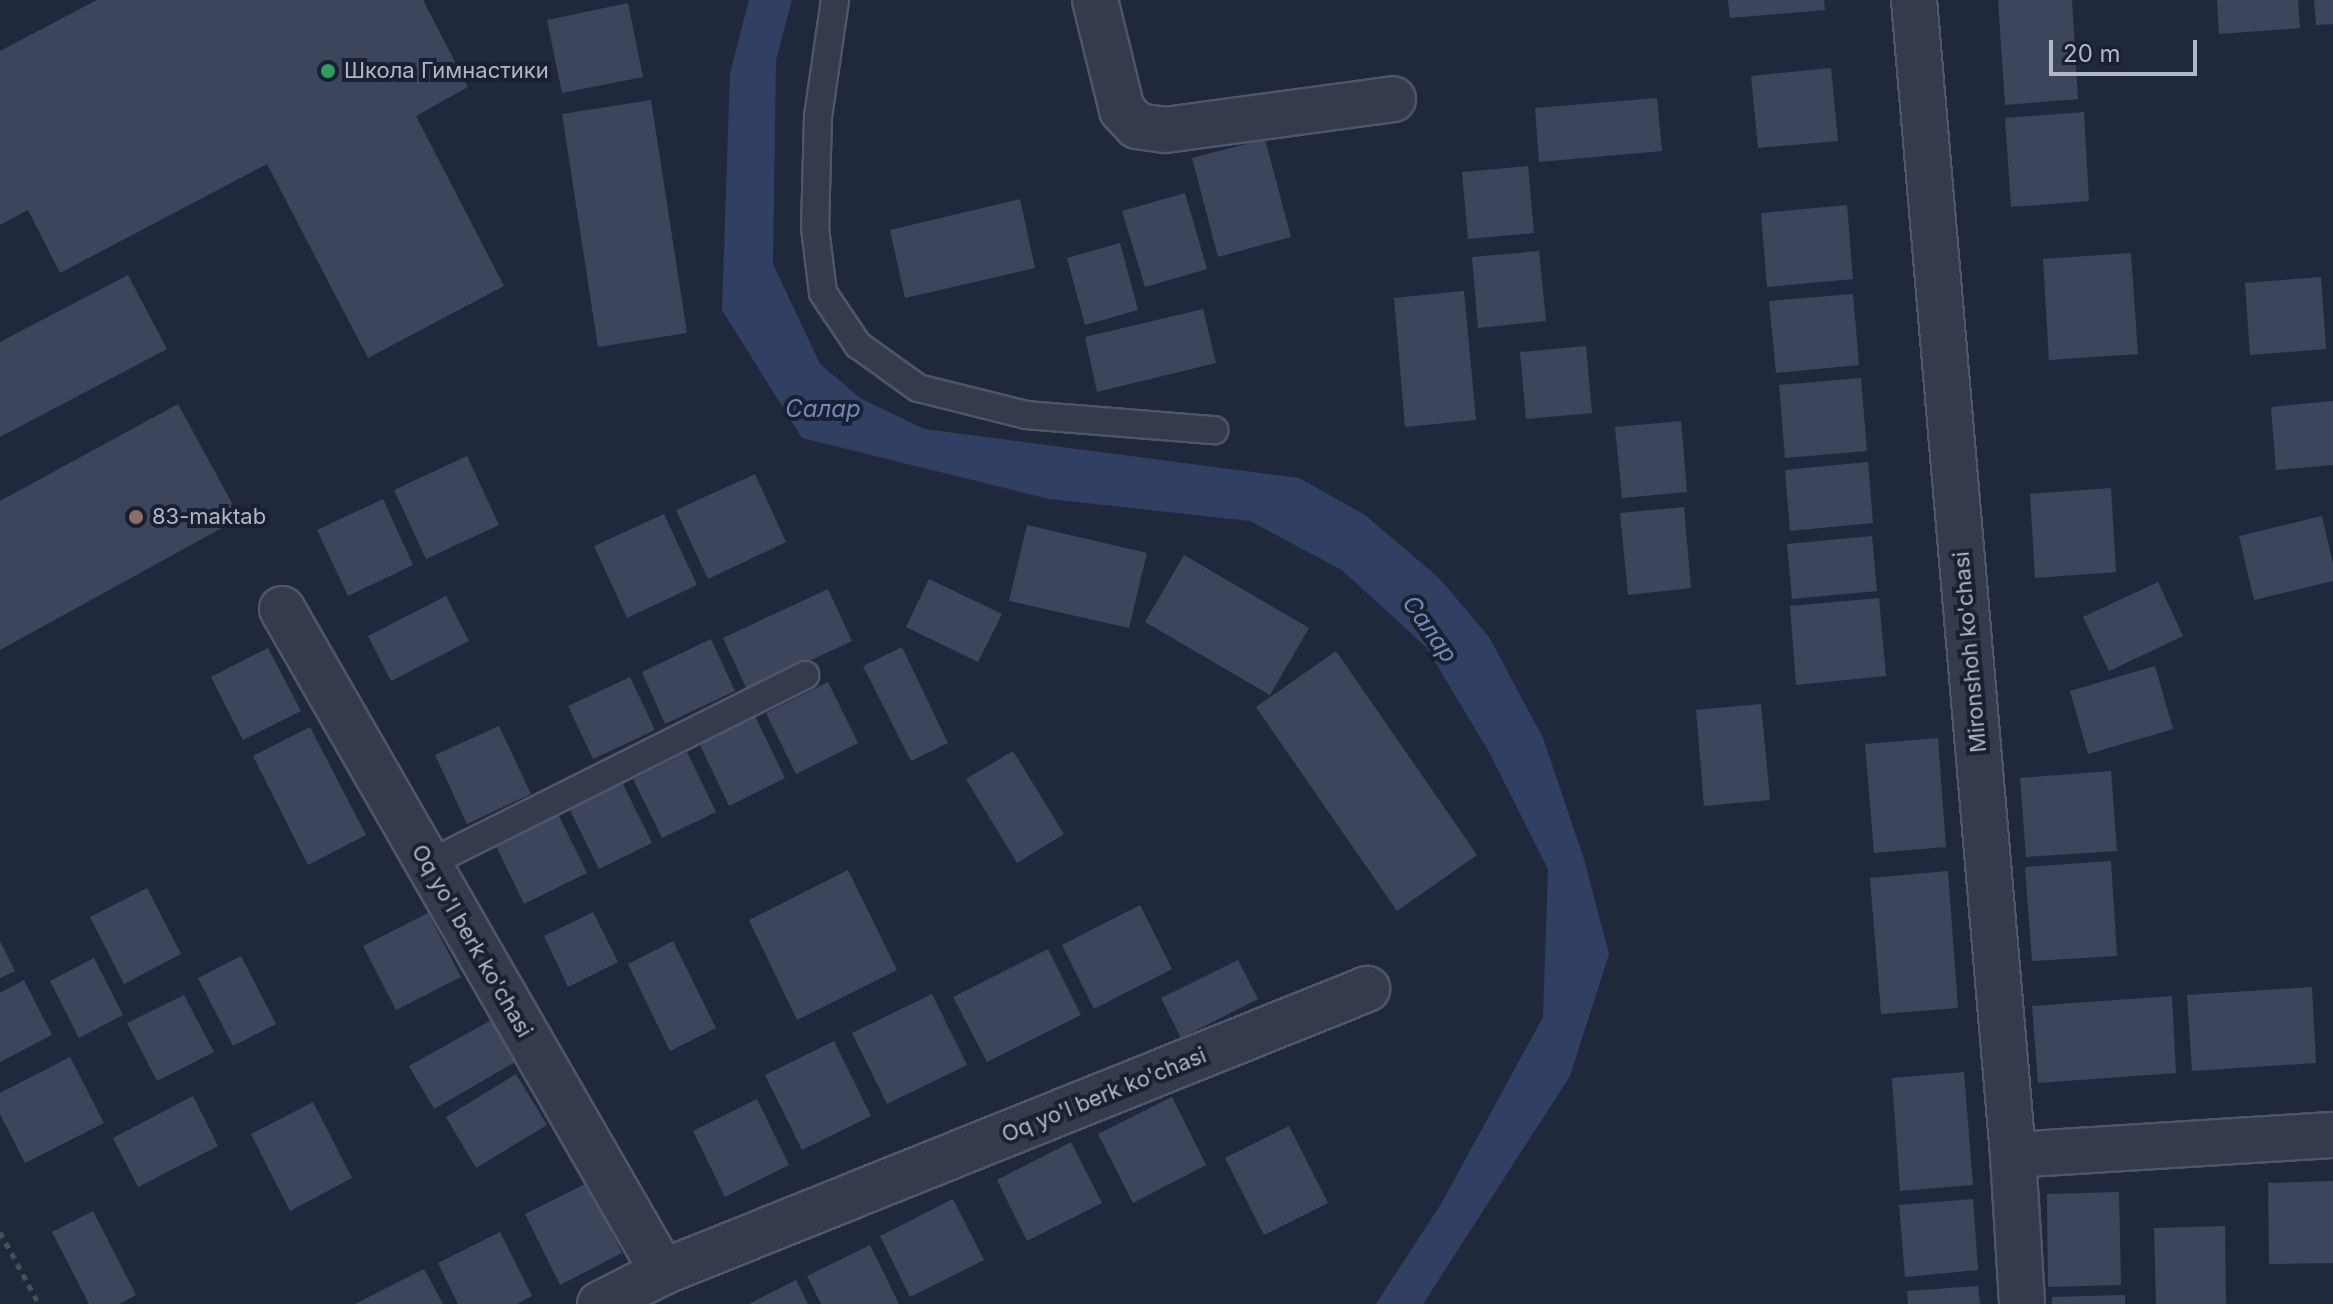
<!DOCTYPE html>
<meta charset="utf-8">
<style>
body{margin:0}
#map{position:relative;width:2333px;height:1304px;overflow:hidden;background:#20293c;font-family:Inter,sans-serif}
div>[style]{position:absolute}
.water>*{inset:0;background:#313f62}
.building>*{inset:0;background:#3c455c}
.path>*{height:5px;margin-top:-2.5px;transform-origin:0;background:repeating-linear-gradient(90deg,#40545a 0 6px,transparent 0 12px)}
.roads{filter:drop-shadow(2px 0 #4f5667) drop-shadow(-2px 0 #4f5667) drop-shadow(0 2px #4f5667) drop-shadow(0 -2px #4f5667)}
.service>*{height:26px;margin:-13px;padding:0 13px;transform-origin:13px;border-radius:13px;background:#343b4c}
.minor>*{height:44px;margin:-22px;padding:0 22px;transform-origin:22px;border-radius:22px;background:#343b4c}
.dots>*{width:22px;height:22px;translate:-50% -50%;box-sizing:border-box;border:4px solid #192031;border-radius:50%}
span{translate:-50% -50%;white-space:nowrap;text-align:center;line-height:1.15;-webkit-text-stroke:8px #192031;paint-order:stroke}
.poi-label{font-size:22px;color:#afb6c8}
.left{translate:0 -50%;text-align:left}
.street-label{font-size:22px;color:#afb6c8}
.water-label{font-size:24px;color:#7487b2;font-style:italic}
.scale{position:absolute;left:2049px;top:40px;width:148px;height:36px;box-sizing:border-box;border:4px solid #afb6c8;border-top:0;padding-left:10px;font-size:24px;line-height:28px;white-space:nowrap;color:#afb6c8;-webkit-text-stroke:6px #192031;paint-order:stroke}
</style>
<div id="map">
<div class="water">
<i style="clip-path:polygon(749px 0,792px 0,776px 60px,773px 264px,820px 364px,860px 398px,924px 429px,1299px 478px,1365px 515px,1439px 578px,1489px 637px,1543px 738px,1584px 859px,1609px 954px,1570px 1076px,1423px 1304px,1376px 1304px,1441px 1204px,1543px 1017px,1548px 869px,1489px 752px,1426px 647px,1342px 570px,1250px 521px,1049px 499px,802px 438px,722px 310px,730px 73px)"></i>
</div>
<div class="building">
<i style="clip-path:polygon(97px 0,423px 0,468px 87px,416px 116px,504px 286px,368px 358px,267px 164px,60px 273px,28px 210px,0 225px,0 51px)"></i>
<i style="clip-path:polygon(1728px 0,1824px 0,1825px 10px,1730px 18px)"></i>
<i style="clip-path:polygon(1998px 0,2072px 0,2078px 99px,2005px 105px)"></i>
<i style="clip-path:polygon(2217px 0,2298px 0,2300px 28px,2219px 34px)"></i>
<i style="clip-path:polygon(2314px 0,2333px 0,2333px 24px,2316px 25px)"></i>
<i style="clip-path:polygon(628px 3px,643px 77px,562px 93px,547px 20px)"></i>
<i style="clip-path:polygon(1831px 68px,1838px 141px,1758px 148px,1751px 76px)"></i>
<i style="clip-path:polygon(1657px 98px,1662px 151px,1539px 162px,1535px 108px)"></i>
<i style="clip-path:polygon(651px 100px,687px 333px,598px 347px,562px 114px)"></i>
<i style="clip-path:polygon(2084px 112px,2089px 201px,2011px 207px,2005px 118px)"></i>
<i style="clip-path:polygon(1265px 139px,1291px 237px,1218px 257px,1192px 158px)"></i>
<i style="clip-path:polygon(1528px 166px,1534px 233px,1468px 239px,1462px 172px)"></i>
<i style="clip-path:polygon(1185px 193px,1207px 269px,1145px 287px,1122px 211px)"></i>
<i style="clip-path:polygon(1020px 199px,1035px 268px,905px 298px,890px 230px)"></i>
<i style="clip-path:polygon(1847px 205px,1853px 279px,1767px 287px,1761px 213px)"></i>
<i style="clip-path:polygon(1120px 243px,1138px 310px,1085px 325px,1067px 258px)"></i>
<i style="clip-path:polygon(1539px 251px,1546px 321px,1478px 328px,1472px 257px)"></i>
<i style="clip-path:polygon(2131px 253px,2138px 354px,2049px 360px,2043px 259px)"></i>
<i style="clip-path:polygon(128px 275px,167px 349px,0 437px,0 342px)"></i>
<i style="clip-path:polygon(2321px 277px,2326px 349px,2250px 355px,2245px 283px)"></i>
<i style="clip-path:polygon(1464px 291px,1476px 420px,1405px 427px,1394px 298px)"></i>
<i style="clip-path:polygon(1853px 294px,1859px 365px,1776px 373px,1769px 301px)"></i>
<i style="clip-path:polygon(1203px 309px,1216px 363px,1097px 392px,1085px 337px)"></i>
<i style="clip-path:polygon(1586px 346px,1592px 413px,1526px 419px,1520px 352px)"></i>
<i style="clip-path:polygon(1861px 378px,1867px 451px,1785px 458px,1779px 385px)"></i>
<i style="clip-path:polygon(2333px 401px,2333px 465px,2276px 470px,2271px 407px)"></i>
<i style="clip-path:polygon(178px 404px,240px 518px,0 650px,0 501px)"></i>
<i style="clip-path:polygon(1681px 421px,1687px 492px,1622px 498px,1615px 427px)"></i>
<i style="clip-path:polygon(467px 456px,499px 525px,426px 559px,394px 490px)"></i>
<i style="clip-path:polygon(1868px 462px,1873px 523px,1790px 531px,1785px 470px)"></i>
<i style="clip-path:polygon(755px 474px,786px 542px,708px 579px,676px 510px)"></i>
<i style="clip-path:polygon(2111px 488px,2116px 572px,2035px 578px,2030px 494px)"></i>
<i style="clip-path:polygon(383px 499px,413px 565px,348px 596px,317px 530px)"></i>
<i style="clip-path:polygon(1684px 507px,1691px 588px,1628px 595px,1620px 513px)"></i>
<i style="clip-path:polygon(664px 514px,697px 585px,627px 618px,594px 546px)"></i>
<i style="clip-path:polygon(2322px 516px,2333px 564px,2333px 581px,2254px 600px,2239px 536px)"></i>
<i style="clip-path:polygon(1027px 525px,1147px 553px,1129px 628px,1009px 601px)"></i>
<i style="clip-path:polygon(1872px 536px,1877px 591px,1792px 599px,1787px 544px)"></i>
<i style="clip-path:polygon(1184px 555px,1309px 628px,1270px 695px,1145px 622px)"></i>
<i style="clip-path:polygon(929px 579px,1002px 614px,978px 662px,906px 627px)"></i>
<i style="clip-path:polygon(2158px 582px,2183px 636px,2109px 671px,2083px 617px)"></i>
<i style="clip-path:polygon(828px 589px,852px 641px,747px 690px,723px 638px)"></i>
<i style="clip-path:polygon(446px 596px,469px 641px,391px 681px,368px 636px)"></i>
<i style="clip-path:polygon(1879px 598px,1886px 676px,1796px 685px,1790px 606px)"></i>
<i style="clip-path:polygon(711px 639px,735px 691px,665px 724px,642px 672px)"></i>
<i style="clip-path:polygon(902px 647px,948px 743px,911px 761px,863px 666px)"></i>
<i style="clip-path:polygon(268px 648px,301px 711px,243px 740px,211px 677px)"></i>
<i style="clip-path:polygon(1336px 651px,1477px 855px,1397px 911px,1256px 707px)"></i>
<i style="clip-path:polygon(2155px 666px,2173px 729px,2088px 754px,2070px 691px)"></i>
<i style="clip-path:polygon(630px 677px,655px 730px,593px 759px,568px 706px)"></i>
<i style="clip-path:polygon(828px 682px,858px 743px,796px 774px,766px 713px)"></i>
<i style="clip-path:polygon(1761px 704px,1770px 800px,1704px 806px,1696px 710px)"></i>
<i style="clip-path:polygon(755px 716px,785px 778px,729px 806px,699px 743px)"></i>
<i style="clip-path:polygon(499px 726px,531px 794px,467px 824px,435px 755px)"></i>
<i style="clip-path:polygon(310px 727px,366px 835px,308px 865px,253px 756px)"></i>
<i style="clip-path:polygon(1938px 738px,1946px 847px,1874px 853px,1865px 744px)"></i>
<i style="clip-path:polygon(1013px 751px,1064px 834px,1017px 863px,966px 779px)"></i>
<i style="clip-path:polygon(687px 752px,716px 812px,662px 838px,633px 779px)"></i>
<i style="clip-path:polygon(2111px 771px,2117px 851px,2026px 857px,2020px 778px)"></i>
<i style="clip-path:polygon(622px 782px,652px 843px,599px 869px,569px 808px)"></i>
<i style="clip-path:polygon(558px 814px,587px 873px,524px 904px,496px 846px)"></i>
<i style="clip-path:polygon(2111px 861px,2117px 956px,2032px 961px,2025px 867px)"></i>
<i style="clip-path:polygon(848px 870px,897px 970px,797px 1020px,749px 920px)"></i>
<i style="clip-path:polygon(1948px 871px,1958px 1008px,1881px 1014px,1870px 878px)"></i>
<i style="clip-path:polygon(147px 888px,181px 954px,124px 984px,90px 917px)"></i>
<i style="clip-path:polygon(1140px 905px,1172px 969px,1094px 1009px,1062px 945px)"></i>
<i style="clip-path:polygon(593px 912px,618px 962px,568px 987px,544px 936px)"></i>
<i style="clip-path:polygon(428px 913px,461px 977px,396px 1010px,363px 946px)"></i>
<i style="clip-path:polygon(0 941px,15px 971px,0 978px)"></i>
<i style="clip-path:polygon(673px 941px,716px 1028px,670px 1051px,628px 964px)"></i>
<i style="clip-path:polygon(1048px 949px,1081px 1015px,987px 1062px,953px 997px)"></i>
<i style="clip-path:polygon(241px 956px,276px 1024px,233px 1046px,198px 978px)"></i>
<i style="clip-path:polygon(94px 958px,123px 1015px,79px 1038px,50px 981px)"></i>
<i style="clip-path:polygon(1238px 960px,1258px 999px,1181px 1038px,1161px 998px)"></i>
<i style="clip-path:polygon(24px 980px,52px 1035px,0 1062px,0 993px)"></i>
<i style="clip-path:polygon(2312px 987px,2316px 1063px,2192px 1071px,2187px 995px)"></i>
<i style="clip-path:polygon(932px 994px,967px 1065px,887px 1104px,852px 1033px)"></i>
<i style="clip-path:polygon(184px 995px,214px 1052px,157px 1081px,127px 1023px)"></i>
<i style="clip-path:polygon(2172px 996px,2176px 1073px,2038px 1083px,2032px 1006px)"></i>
<i style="clip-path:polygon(493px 1019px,517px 1061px,434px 1109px,409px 1066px)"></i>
<i style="clip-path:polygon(834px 1041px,871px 1116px,802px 1150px,765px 1075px)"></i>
<i style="clip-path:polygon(70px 1057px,104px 1123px,25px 1163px,0 1114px,0 1093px)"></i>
<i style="clip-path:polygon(1964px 1072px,1973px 1185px,1900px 1191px,1892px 1078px)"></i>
<i style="clip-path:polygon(516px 1074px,547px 1125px,476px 1168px,446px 1117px)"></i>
<i style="clip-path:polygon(193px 1096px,218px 1146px,138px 1187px,113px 1138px)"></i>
<i style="clip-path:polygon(1172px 1097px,1206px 1165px,1133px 1203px,1098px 1134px)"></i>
<i style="clip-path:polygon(757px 1099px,789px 1165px,725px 1197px,693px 1131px)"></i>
<i style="clip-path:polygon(313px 1102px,352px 1178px,290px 1211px,251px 1134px)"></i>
<i style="clip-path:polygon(1289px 1126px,1328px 1203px,1264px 1235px,1225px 1158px)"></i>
<i style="clip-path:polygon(1071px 1142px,1102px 1203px,1027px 1241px,997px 1180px)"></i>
<i style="clip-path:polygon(2333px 1181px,2333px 1263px,2269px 1264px,2268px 1183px)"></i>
<i style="clip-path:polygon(587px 1183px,622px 1253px,560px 1285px,525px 1214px)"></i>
<i style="clip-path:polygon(2119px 1192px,2121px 1285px,2048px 1287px,2047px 1194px)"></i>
<i style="clip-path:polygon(953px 1199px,984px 1260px,910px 1297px,880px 1236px)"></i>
<i style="clip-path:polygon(1973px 1199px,1978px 1270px,1905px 1277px,1899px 1205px)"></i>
<i style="clip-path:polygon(93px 1211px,136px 1295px,119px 1304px,89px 1304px,52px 1232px)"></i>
<i style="clip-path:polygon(2225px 1226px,2226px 1304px,2156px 1304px,2154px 1228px)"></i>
<i style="clip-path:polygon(500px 1232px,532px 1296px,517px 1304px,458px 1304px,438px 1263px)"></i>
<i style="clip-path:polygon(870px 1245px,899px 1304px,821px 1304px,807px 1276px)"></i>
<i style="clip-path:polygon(424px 1269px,443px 1304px,355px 1304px)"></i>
<i style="clip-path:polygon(796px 1280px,808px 1304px,749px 1304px)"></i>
<i style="clip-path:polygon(1978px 1286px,1980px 1304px,1908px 1304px,1907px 1291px)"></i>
<i style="clip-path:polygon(2125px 1295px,2125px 1304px,2052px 1304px,2052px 1297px)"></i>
</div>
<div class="path">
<i style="left:0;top:1232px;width:82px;rotate:61.6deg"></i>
</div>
<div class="roads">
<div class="service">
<i style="left:835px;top:0;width:117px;rotate:98.3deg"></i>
<i style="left:818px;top:116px;width:112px;rotate:91.5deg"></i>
<i style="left:815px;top:228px;width:65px;rotate:83deg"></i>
<i style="left:823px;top:293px;width:63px;rotate:56.1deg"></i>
<i style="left:858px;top:345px;width:74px;rotate:35.6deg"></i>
<i style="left:918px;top:388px;width:111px;rotate:14deg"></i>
<i style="left:1026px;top:415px;width:189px;rotate:4.6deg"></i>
<i style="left:428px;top:864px;width:422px;rotate:-26.6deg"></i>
</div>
<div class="minor">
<i style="left:1095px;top:0;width:113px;rotate:76.2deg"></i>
<i style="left:1122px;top:110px;width:22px;rotate:47deg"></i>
<i style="left:1137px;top:126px;width:28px;rotate:8deg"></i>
<i style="left:1165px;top:130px;width:230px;rotate:-7.7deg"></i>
<i style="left:1914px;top:0;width:1159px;rotate:85.1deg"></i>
<i style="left:2013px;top:1155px;width:149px;rotate:86.5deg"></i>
<i style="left:282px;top:609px;width:765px;rotate:60.12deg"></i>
<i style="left:2013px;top:1155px;width:321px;rotate:-3.6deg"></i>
<i style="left:600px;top:1304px;width:71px;rotate:-26.9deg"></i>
<i style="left:663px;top:1272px;width:759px;rotate:-21.9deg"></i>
</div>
</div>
<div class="dots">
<i style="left:328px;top:71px;background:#2e9e5b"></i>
<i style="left:136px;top:517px;background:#8d6e63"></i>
</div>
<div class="poi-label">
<span class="left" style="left:344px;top:71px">Школа Гимнастики</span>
<span class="left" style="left:152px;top:517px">83-maktab</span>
</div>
<div class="street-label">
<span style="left:1970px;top:652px;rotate:-95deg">Mironshoh ko'chasi</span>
<span style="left:472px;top:941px;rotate:60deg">Oq yo'l berk ko'chasi</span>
<span style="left:1104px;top:1095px;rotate:-22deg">Oq yo'l berk ko'chasi</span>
</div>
<div class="water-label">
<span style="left:823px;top:409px">Салар</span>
<span style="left:1430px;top:629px;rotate:55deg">Салар</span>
</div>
<div class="scale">20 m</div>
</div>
